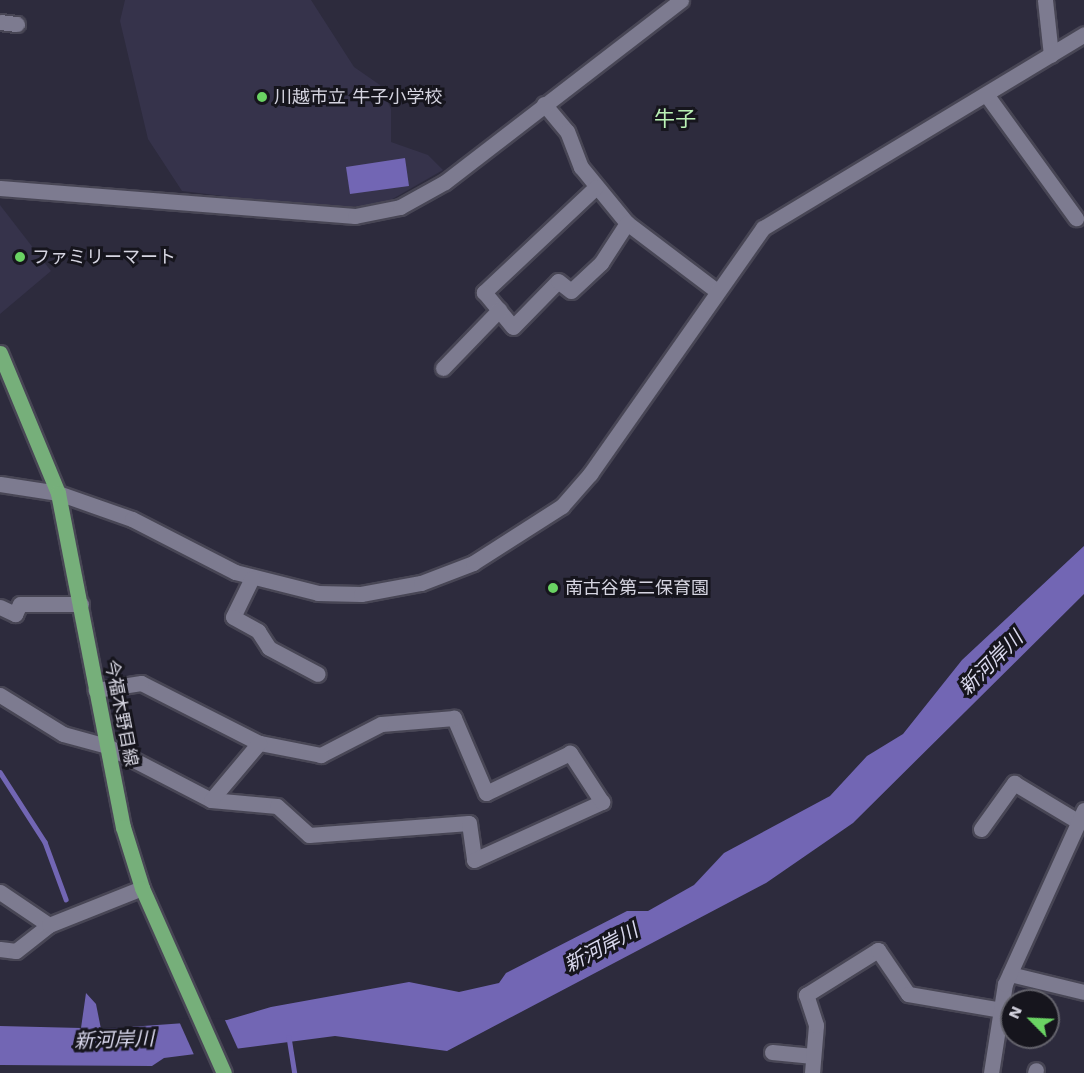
<!DOCTYPE html>
<meta charset="utf-8">
<style>
body{margin:0}
#map{position:relative;width:1084px;height:1073px;overflow:hidden;background:#2d2b3d;font-family:"Work Sans","Noto Sans JP",sans-serif}
div>[style]{position:absolute}
.built>*{inset:0;background:#36334b}
.water>*{inset:0;background:#7266b4}
.pier>*{inset:0;background:#2d2b3d}
.stream>*{height:4.5px;margin:-2.25px;padding:0 2.25px;transform-origin:2.25px;border-radius:2.25px;background:#7266b4}
.roads{filter:drop-shadow(2px 0 #484655) drop-shadow(-2px 0 #484655) drop-shadow(0 2px #484655) drop-shadow(0 -2px #484655)}
.minor>*{height:15px;margin:-7.5px;padding:0 7.5px;transform-origin:7.5px;border-radius:7.5px;background:#7d7b90}
.major>*{height:15px;margin:-7.5px;padding:0 7.5px;transform-origin:7.5px;border-radius:7.5px;background:#76af7a}
.dots>*{width:16px;height:16px;translate:-50% -50%;box-sizing:border-box;border:3px solid #16151d;border-radius:50%}
span{translate:-50% -50%;white-space:nowrap;text-align:center;line-height:1.15;-webkit-text-stroke:6px #16151d;paint-order:stroke}
.poi-label{font-size:18px;color:#d6d5e1}
.left{translate:0 -50%;text-align:left}
.street-label{font-size:18px;color:#d6d5e1}
.water-label{font-size:20px;color:#dad9ee;font-style:italic}
.quarter-label{font-size:21px;color:#baf2b5}
.north{position:absolute;left:1000px;top:989px;width:60px;height:60px;box-sizing:border-box;background:#16151d;border:2px solid #63626b;border-radius:50%;rotate:294deg;font-size:16px;font-weight:700;line-height:24px;text-align:center;color:#d6d5e1}
.north::after{content:'';display:block;margin:auto;width:21px;height:27px;background:#6ad363;clip-path:polygon(50% 0,100% 100%,50% 72%,0 100%)}
</style>
<div id="map">
<div class="built">
<i style="clip-path:polygon(125px 0,311px 0,354px 67px,380px 85px,391px 109px,391px 142px,428px 155px,443px 170px,382px 205px,322px 208px,182px 191px,148px 139px,120px 21px)"></i>
<i style="clip-path:polygon(0 205px,51px 271px,0 314px)"></i>
</div>
<div class="water">
<i style="clip-path:polygon(405px 158px,409px 186px,350px 194px,346px 167px)"></i>
<i style="clip-path:polygon(1084px 546px,1084px 594px,853px 823px,766px 883px,447px 1051px,335px 1036px,164px 1058px,152px 1066px,0 1065px,0 1026px,81px 1028px,86px 993px,96px 1004px,101px 1029px,227px 1020px,271px 1007px,409px 982px,459px 992px,499px 983px,506px 973px,627px 911px,648px 911px,694px 885px,724px 853px,830px 796px,867px 756px,903px 734px,962px 660px)"></i>
</div>
<div class="pier">
<i style="clip-path:polygon(224px 1018px,238px 1049px,195px 1057px,178px 1019px)"></i>
</div>
<div class="stream">
<i style="left:0;top:772px;width:83px;rotate:57.3deg"></i>
<i style="left:45px;top:842px;width:61px;rotate:69.8deg"></i>
<i style="left:289px;top:1037px;width:36px;rotate:81deg"></i>
</div>
<div class="roads">
<div class="minor">
<i style="left:1045px;top:0;width:55px;rotate:83.8deg"></i>
<i style="left:0;top:22px;width:17px;rotate:7deg"></i>
<i style="left:988px;top:97px;width:150px;rotate:54deg"></i>
<i style="left:544px;top:104px;width:35px;rotate:50deg"></i>
<i style="left:567px;top:131px;width:39px;rotate:69deg"></i>
<i style="left:581px;top:167px;width:72px;rotate:50.6deg"></i>
<i style="left:627px;top:223px;width:113px;rotate:37.1deg"></i>
<i style="left:596px;top:187px;width:154px;rotate:136.8deg"></i>
<i style="left:484px;top:292px;width:45px;rotate:50.4deg"></i>
<i style="left:513px;top:327px;width:64px;rotate:-45.6deg"></i>
<i style="left:558px;top:281px;width:16px;rotate:38deg"></i>
<i style="left:571px;top:291px;width:41px;rotate:-43deg"></i>
<i style="left:601px;top:263px;width:48px;rotate:-57deg"></i>
<i style="left:0;top:188px;width:356px;rotate:4.5deg"></i>
<i style="left:355px;top:216px;width:46px;rotate:-11.3deg"></i>
<i style="left:400px;top:207px;width:51px;rotate:-29.1deg"></i>
<i style="left:445px;top:182px;width:298px;rotate:-37.6deg"></i>
<i style="left:443px;top:368px;width:81px;rotate:-46deg"></i>
<i style="left:0;top:484px;width:59px;rotate:8.8deg"></i>
<i style="left:58px;top:493px;width:78px;rotate:19.4deg"></i>
<i style="left:132px;top:519px;width:116px;rotate:27.2deg"></i>
<i style="left:235px;top:572px;width:86px;rotate:14.2deg"></i>
<i style="left:318px;top:593px;width:43px;rotate:1.3deg"></i>
<i style="left:361px;top:594px;width:61px;rotate:-10.4deg"></i>
<i style="left:421px;top:583px;width:56px;rotate:-21deg"></i>
<i style="left:473px;top:563px;width:106px;rotate:-32.6deg"></i>
<i style="left:562px;top:506px;width:43px;rotate:-48.8deg"></i>
<i style="left:590px;top:474px;width:301px;rotate:-54.9deg"></i>
<i style="left:763px;top:228px;width:375px;rotate:-31.1deg"></i>
<i style="left:252px;top:578px;width:43px;rotate:116deg"></i>
<i style="left:233px;top:617px;width:29px;rotate:29deg"></i>
<i style="left:258px;top:631px;width:20px;rotate:57deg"></i>
<i style="left:269px;top:648px;width:55px;rotate:28deg"></i>
<i style="left:0;top:607px;width:17px;rotate:25deg"></i>
<i style="left:15px;top:614px;width:11px;rotate:-63deg"></i>
<i style="left:20px;top:604px;width:61px"></i>
<i style="left:0;top:695px;width:74px;rotate:31.8deg"></i>
<i style="left:63px;top:734px;width:46px;rotate:15.3deg"></i>
<i style="left:107px;top:746px;width:117px;rotate:27.4deg"></i>
<i style="left:211px;top:800px;width:66px;rotate:5.2deg"></i>
<i style="left:277px;top:806px;width:43px;rotate:42.2deg"></i>
<i style="left:309px;top:835px;width:160px;rotate:-4.3deg"></i>
<i style="left:469px;top:823px;width:37px;rotate:82deg"></i>
<i style="left:474px;top:860px;width:141px;rotate:-24.4deg"></i>
<i style="left:602px;top:802px;width:59px;rotate:-123.1deg"></i>
<i style="left:570px;top:753px;width:93px;rotate:154.5deg"></i>
<i style="left:486px;top:793px;width:82px;rotate:-113.1deg"></i>
<i style="left:454px;top:718px;width:73px;rotate:175.3deg"></i>
<i style="left:381px;top:724px;width:68px;rotate:152.7deg"></i>
<i style="left:321px;top:755px;width:63px;rotate:-169deg"></i>
<i style="left:259px;top:743px;width:132px;rotate:-153deg"></i>
<i style="left:141px;top:683px;width:46px;rotate:171.2deg"></i>
<i style="left:211px;top:800px;width:75px;rotate:-49.9deg"></i>
<i style="left:981px;top:829px;width:57px;rotate:-54.3deg"></i>
<i style="left:1014px;top:783px;width:76px;rotate:31deg"></i>
<i style="left:0;top:892px;width:59px;rotate:34deg"></i>
<i style="left:0;top:949px;width:16px;rotate:7deg"></i>
<i style="left:16px;top:951px;width:42px;rotate:-38.2deg"></i>
<i style="left:49px;top:925px;width:100px;rotate:-21.7deg"></i>
<i style="left:1010px;top:974px;width:76px;rotate:13.7deg"></i>
<i style="left:772px;top:1052px;width:41px;rotate:5.6deg"></i>
<i style="left:812px;top:1073px;width:48px;rotate:-85.2deg"></i>
<i style="left:816px;top:1025px;width:32px;rotate:-108deg"></i>
<i style="left:806px;top:995px;width:85px;rotate:-32deg"></i>
<i style="left:878px;top:950px;width:53px;rotate:55.7deg"></i>
<i style="left:908px;top:994px;width:95px;rotate:9.7deg"></i>
<i style="left:991px;top:1073px;width:90px;rotate:-81.1deg"></i>
<i style="left:1005px;top:984px;width:191px;rotate:-65.6deg"></i>
<i style="left:1035px;top:1073px;width:3px;rotate:-72deg"></i>
</div>
<div class="major">
<i style="left:0;top:353px;width:152px;rotate:67.5deg"></i>
<i style="left:58px;top:493px;width:340px;rotate:79deg"></i>
<i style="left:123px;top:827px;width:64px;rotate:72.7deg"></i>
<i style="left:142px;top:888px;width:202px;rotate:66.1deg"></i>
</div>
</div>
<div class="dots">
<i style="left:262px;top:97px;background:#6ad363"></i>
<i style="left:20px;top:257px;background:#6ad363"></i>
<i style="left:553px;top:588px;background:#6ad363"></i>
</div>
<div class="poi-label">
<span class="left" style="left:274px;top:97px">川越市立 牛子小学校</span>
<span class="left" style="left:32px;top:257px">ファミリーマート</span>
<span class="left" style="left:565px;top:588px">南古谷第二保育園</span>
</div>
<div class="street-label">
<span style="left:121px;top:713px;rotate:79deg">今福木野目線</span>
</div>
<div class="water-label">
<span style="left:991px;top:663px;rotate:-45deg">新河岸川</span>
<span style="left:601px;top:948px;rotate:-28deg">新河岸川</span>
<span style="left:114px;top:1040px;rotate:-2deg">新河岸川</span>
</div>
<div class="quarter-label">
<span style="left:675px;top:119px">牛子</span>
</div>
<div class="north">N</div>
</div>
